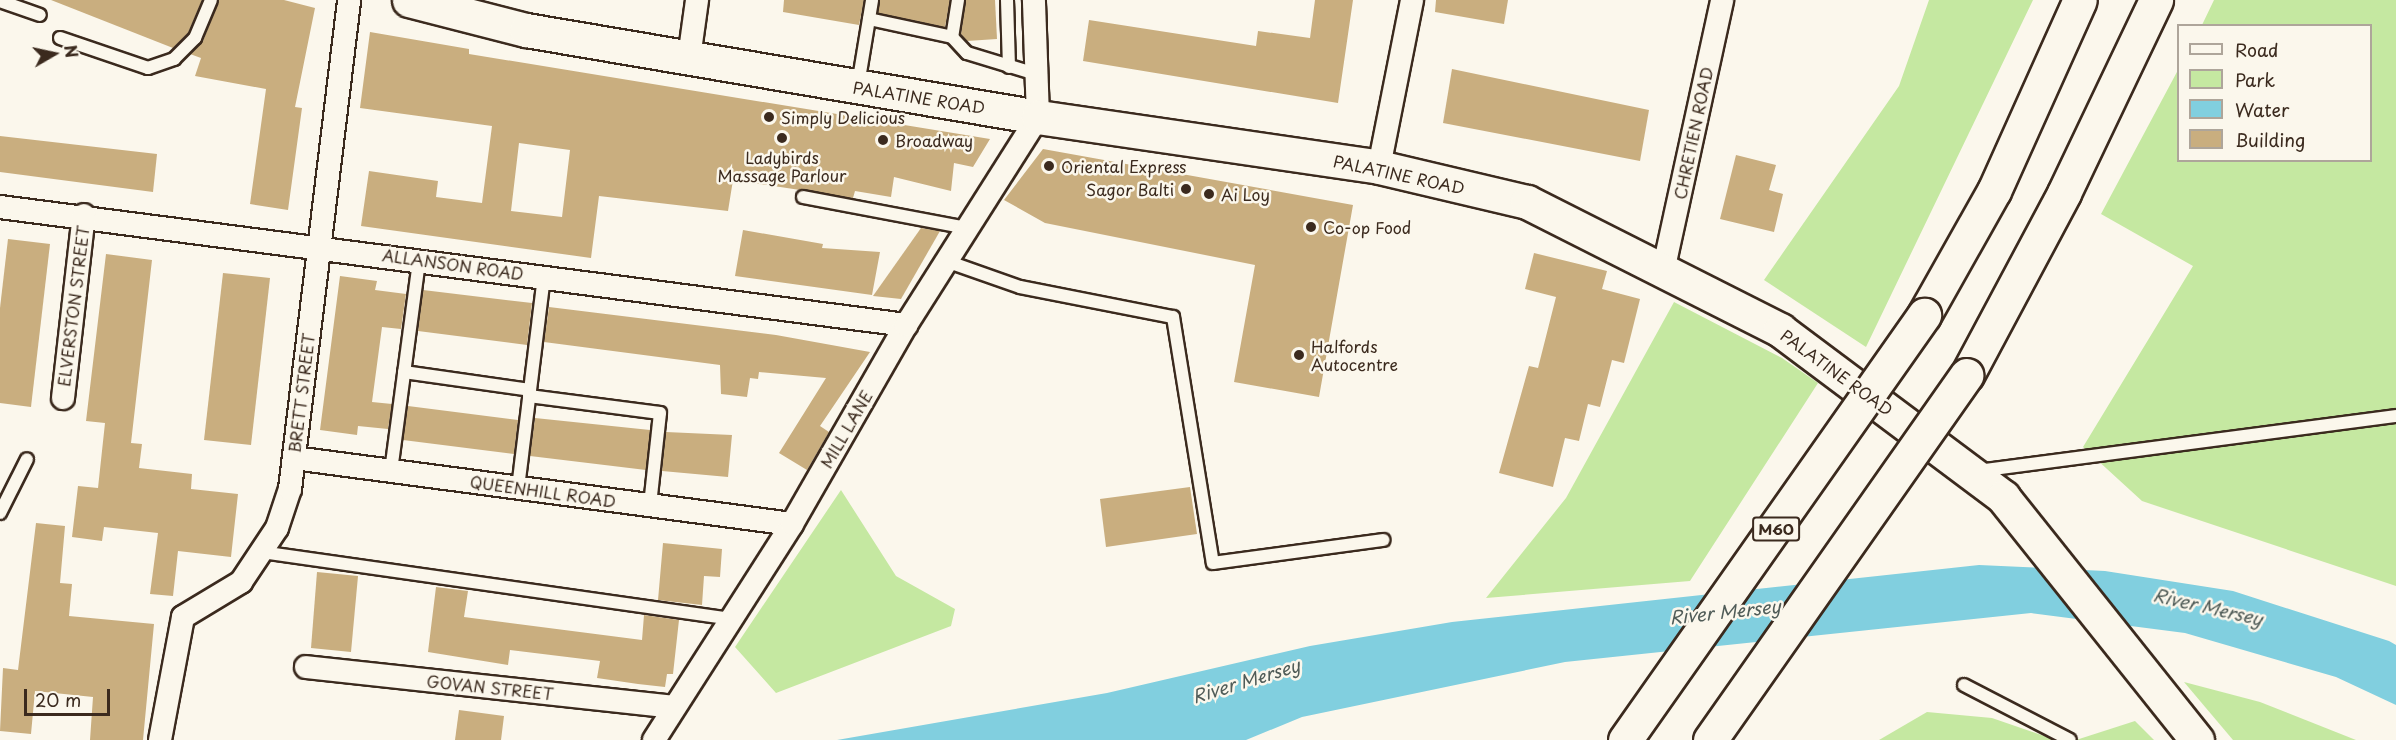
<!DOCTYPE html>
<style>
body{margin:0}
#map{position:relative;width:2396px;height:740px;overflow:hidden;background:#fbf7ec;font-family:"Playpen Sans",sans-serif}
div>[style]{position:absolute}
.green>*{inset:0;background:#c5e8a1}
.water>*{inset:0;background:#81cfdf}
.building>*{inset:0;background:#c9ae7f}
.roads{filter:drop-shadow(2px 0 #3b2a1e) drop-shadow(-2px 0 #3b2a1e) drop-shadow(0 2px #3b2a1e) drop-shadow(0 -2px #3b2a1e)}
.service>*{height:12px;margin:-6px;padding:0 6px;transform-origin:6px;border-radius:6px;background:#fbf7ec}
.minor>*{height:22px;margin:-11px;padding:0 11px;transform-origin:11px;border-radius:11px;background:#fbf7ec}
.secondary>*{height:33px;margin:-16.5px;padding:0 16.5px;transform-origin:16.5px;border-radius:16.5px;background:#fbf7ec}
.motorway>*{height:33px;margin:-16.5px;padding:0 16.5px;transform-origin:16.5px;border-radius:16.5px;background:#fbf7ec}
.bridges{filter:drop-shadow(2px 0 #3b2a1e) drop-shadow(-2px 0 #3b2a1e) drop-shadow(0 2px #3b2a1e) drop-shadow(0 -2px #3b2a1e)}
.motorway-bridge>*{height:33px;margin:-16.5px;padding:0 16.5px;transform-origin:16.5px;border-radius:16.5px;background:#fbf7ec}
.dots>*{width:16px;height:16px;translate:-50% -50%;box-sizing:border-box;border:3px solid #fbf7ec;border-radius:50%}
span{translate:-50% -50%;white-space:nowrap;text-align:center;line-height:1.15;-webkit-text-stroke:5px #fbf7ec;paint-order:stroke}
.shield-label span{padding:2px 4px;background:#fbf7ec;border:2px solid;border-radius:4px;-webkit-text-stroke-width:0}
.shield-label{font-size:15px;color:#3b2a1e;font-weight:700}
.street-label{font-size:16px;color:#3b2a1e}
.poi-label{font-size:16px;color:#3b2a1e}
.left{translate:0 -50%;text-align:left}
.right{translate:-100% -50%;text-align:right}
.water-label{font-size:18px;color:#505c58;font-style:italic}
.legend{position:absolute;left:2177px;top:24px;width:195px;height:138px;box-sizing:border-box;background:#fbf7ec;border:2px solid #aea59a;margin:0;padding:8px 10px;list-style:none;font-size:18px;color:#3b2a1e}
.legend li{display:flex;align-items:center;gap:12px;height:30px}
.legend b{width:30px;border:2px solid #aea59a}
.north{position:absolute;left:24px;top:24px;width:60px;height:60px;-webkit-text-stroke:4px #fbf7ec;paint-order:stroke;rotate:81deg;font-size:16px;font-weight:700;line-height:24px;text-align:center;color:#3b2a1e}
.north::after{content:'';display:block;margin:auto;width:21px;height:27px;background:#3b2a1e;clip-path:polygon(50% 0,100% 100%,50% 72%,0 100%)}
.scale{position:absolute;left:24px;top:689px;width:86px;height:27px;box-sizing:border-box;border:3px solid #3b2a1e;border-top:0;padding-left:8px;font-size:18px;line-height:21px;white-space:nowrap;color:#3b2a1e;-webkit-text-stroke:4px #fbf7ec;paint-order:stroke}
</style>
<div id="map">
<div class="green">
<i style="clip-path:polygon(1929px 0,2033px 0,1866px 347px,1764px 280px,1899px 86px)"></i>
<i style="clip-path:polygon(2214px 0,2396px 0,2396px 586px,2142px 501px,2083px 447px,2193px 266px,2101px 214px,2178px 70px,2178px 160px,2370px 160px,2370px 26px,2202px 25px)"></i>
<i style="clip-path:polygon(1674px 302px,1782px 358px,1818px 383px,1690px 581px,1486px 598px,1566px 498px)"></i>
<i style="clip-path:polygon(841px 490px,896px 576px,955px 609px,951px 626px,776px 693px,735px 647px)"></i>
<i style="clip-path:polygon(2184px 682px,2260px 702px,2356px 740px,2233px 740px)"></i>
<i style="clip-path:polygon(1927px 712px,1992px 718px,2056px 740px,1879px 740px)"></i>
<i style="clip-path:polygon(2135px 721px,2154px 740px,2076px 740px)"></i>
</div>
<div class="water">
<i style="clip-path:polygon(1979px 565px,2105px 571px,2233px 591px,2389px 641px,2396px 645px,2396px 705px,2336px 677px,2185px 633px,2031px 613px,1565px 662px,1302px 717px,1246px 740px,837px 740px,1107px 693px,1310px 646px,1452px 622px)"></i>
</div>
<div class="building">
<i style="clip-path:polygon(51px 0,202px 0,188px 33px,173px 48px)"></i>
<i style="clip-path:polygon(219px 0,284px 0,315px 8px,295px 107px,302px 108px,288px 210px,250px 204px,266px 89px,195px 76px,201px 58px,190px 54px,203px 41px)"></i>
<i style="clip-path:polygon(784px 0,864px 0,859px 25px,783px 12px)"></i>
<i style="clip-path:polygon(880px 0,950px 0,945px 27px,878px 13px)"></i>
<i style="clip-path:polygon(966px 0,995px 0,997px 39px,967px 41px,961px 34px)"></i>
<i style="clip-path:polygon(1315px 0,1353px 0,1338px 103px,1083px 61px,1089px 20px,1256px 46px,1258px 31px,1310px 38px)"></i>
<i style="clip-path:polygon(1436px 0,1508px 0,1504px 24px,1435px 12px)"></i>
<i style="clip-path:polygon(evenodd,370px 32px,469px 49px,469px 54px,990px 139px,973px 167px,954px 163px,951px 191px,894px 177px,891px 197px,855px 191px,853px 198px,733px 180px,728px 211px,599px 196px,591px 258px,361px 226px,369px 171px,438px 181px,436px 197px,482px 203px,492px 126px,360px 108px,370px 32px,519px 143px,570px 150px,562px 217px,511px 211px,519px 143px)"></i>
<i style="clip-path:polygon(1452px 69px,1649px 110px,1640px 161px,1443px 123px)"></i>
<i style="clip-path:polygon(0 136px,157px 154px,153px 192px,0 172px)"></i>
<i style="clip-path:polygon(1043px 149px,1353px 205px,1319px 397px,1234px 382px,1255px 265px,1045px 223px,1004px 200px)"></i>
<i style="clip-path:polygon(1736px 155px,1776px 165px,1769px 190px,1783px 194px,1774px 232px,1720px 219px)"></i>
<i style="clip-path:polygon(921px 228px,940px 231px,901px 299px,873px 296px)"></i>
<i style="clip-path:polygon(743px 230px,823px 244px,822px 248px,880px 252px,872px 295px,735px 276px)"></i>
<i style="clip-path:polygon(8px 239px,50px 244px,31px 407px,0 403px,0 308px)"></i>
<i style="clip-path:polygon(1534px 253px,1607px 271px,1602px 289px,1640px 299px,1624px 363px,1612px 360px,1600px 407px,1588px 404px,1579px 441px,1565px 438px,1553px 487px,1499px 473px,1529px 366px,1538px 368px,1556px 297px,1525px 289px)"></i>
<i style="clip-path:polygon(106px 254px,152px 260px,131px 443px,142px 444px,139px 468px,192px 474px,191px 489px,238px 494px,231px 557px,178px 551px,173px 596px,150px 594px,158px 533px,104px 527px,102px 541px,72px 537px,78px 486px,98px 488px,105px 423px,86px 421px)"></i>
<i style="clip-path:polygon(223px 273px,270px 278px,251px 445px,204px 440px)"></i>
<i style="clip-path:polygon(340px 276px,377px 281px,375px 290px,406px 294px,401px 329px,382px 327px,372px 402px,392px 404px,388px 429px,358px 426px,357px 435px,320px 430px)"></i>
<i style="clip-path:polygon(423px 290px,532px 303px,527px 345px,418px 331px)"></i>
<i style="clip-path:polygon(549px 307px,776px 335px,870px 352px,820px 426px,829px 432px,807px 470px,779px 453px,826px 378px,759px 372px,758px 379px,750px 378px,747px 397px,721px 394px,720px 365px,544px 342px)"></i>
<i style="clip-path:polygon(408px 406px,518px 420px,514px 454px,403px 440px)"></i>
<i style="clip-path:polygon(535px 418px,650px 430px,646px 470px,530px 456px)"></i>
<i style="clip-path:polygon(666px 432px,732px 435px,728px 477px,662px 471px)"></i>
<i style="clip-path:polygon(1190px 487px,1197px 534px,1106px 547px,1100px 499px)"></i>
<i style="clip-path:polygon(36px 523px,65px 526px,60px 583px,72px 584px,69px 616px,154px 624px,143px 740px,90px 740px,93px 697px,35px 691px,31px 734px,0 731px,3px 668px,18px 670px)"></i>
<i style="clip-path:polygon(663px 543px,722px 549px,720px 577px,704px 576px,702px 605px,658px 600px)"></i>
<i style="clip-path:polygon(317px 572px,358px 576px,351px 652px,311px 648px)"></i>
<i style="clip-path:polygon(436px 587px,468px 591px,464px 617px,642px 640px,644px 615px,679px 620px,673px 674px,667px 674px,665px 687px,638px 684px,597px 678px,600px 661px,510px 650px,508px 665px,428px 652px)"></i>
<i style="clip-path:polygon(459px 710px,504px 716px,501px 740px,455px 740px)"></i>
</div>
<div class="roads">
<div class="service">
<i style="left:958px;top:0;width:37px;rotate:99deg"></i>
<i style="left:952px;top:37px;width:22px;rotate:47deg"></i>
<i style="left:967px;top:53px;width:72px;rotate:16.9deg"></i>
<i style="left:1007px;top:0;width:67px;rotate:88.3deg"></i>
<i style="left:0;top:1px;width:42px;rotate:19.3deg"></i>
<i style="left:869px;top:19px;width:85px;rotate:12.2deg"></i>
<i style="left:60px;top:38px;width:93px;rotate:18.8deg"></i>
<i style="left:148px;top:68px;width:28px;rotate:-19deg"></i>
<i style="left:174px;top:59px;width:30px;rotate:-45deg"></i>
<i style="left:195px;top:38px;width:41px;rotate:-67.2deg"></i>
<i style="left:858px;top:85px;width:86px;rotate:-80.6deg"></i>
<i style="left:803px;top:197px;width:167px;rotate:10.7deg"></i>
<i style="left:946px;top:261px;width:78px;rotate:19.4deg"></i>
<i style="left:1020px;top:287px;width:156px;rotate:11.1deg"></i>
<i style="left:1173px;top:317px;width:249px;rotate:80.8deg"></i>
<i style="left:1213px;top:563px;width:172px;rotate:-7.7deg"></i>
<i style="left:404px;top:372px;width:127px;rotate:8.1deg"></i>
<i style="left:529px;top:396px;width:132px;rotate:7.4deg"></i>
<i style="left:660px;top:413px;width:93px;rotate:96.2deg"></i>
<i style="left:391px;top:471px;width:213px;rotate:-82.4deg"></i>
<i style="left:1978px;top:471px;width:422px;rotate:-7.5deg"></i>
<i style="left:518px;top:488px;width:214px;rotate:-83deg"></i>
<i style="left:0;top:513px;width:60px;rotate:-63.4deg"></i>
<i style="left:261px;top:552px;width:474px;rotate:8.1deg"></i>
<i style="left:1964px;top:685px;width:119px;rotate:27.4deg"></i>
</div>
<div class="minor">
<i style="left:689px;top:58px;width:59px;rotate:-82.1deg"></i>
<i style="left:1379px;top:167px;width:170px;rotate:-78.8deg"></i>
<i style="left:0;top:207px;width:914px;rotate:7.42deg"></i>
<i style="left:1664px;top:267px;width:273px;rotate:-77.7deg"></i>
<i style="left:63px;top:398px;width:184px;rotate:-83.5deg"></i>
<i style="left:294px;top:458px;width:502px;rotate:7.55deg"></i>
<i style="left:306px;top:667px;width:369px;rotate:6.2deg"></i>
<i style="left:160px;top:740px;width:125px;rotate:-79.4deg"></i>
<i style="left:183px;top:617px;width:68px;rotate:-31.1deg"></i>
<i style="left:241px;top:582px;width:65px;rotate:-56.3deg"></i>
<i style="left:277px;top:528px;width:41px;rotate:-71.6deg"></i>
<i style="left:290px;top:489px;width:493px;rotate:-83.1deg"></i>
<i style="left:654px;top:740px;width:256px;rotate:-57.4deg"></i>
<i style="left:792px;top:524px;width:229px;rotate:-60.2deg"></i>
<i style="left:906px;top:325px;width:246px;rotate:-57.6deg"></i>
<i style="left:1038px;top:117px;width:117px;rotate:-92deg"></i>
</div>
<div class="secondary">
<i style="left:409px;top:0;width:121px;rotate:14.4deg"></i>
<i style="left:526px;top:30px;width:519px;rotate:9.64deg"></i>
<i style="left:1038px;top:117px;width:345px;rotate:8.3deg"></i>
<i style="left:1379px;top:167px;width:152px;rotate:13.3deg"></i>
<i style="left:1527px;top:202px;width:284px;rotate:26.8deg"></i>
<i style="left:1780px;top:330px;width:279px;rotate:36.8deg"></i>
<i style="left:2003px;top:497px;width:311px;rotate:51.4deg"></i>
</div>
<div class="motorway">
<i style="left:1924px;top:315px;width:142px;rotate:-60.6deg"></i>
<i style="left:1994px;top:191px;width:209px;rotate:-65.8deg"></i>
<i style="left:1967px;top:375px;width:206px;rotate:-61.9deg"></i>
<i style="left:2064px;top:193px;width:214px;rotate:-64.5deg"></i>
</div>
</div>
<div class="bridges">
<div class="motorway-bridge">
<i style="left:1625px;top:740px;width:520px;rotate:-54.87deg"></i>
<i style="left:1710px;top:740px;width:446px;rotate:-54.9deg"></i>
</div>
</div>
<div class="dots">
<i style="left:769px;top:117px;background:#3b2a1e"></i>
<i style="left:782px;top:138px;background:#3b2a1e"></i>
<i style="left:883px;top:140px;background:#3b2a1e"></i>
<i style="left:1049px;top:166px;background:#3b2a1e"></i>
<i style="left:1186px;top:189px;background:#3b2a1e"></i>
<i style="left:1209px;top:194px;background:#3b2a1e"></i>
<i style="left:1311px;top:227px;background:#3b2a1e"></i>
<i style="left:1299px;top:355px;background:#3b2a1e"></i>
</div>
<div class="shield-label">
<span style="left:1776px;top:529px">M60</span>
</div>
<div class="street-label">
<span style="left:919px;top:97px;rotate:9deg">PALATINE ROAD</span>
<span style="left:1693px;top:133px;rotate:-78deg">CHRETIEN ROAD</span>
<span style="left:1399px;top:174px;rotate:12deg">PALATINE ROAD</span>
<span style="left:453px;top:264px;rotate:8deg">ALLANSON ROAD</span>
<span style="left:73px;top:306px;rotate:-83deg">ELVERSTON STREET</span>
<span style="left:1837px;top:372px;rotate:36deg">PALATINE ROAD</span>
<span style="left:301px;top:393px;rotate:-83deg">BRETT STREET</span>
<span style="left:846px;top:429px;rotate:-60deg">MILL LANE</span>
<span style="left:543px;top:491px;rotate:8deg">QUEENHILL ROAD</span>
<span style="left:490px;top:687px;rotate:6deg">GOVAN STREET</span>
</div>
<div class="poi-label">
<span class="left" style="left:781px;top:117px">Simply Delicious</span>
<span class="left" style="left:895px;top:140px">Broadway</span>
<span style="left:782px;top:166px">Ladybirds<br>Massage Parlour</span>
<span class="left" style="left:1061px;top:166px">Oriental Express</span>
<span class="right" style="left:1174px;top:189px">Sagor Balti</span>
<span class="left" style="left:1221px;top:194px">Ai Loy</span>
<span class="left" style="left:1323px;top:227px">Co-op Food</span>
<span class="left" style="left:1311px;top:355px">Halfords<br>Autocentre</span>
</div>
<div class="water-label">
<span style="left:2208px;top:607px;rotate:13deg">River Mersey</span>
<span style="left:1725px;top:612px;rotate:-6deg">River Mersey</span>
<span style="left:1246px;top:681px;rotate:-17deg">River Mersey</span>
</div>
<ul class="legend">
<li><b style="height:8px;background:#fbf7ec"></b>Road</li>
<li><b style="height:16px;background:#c5e8a1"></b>Park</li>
<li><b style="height:16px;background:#81cfdf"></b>Water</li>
<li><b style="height:16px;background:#c9ae7f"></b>Building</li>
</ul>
<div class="north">N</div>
<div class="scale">20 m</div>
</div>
